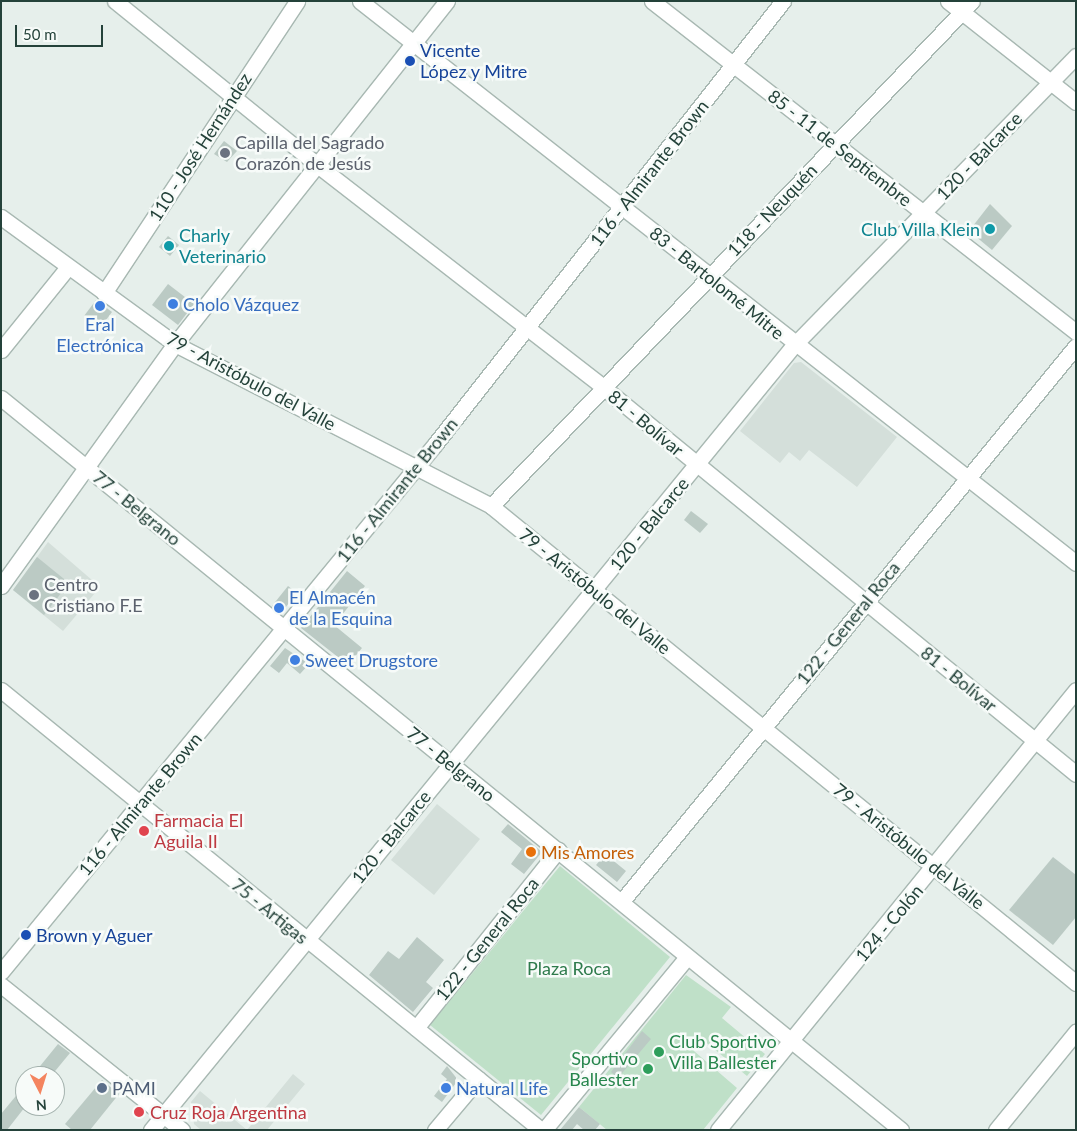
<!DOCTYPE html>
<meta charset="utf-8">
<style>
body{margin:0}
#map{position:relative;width:1077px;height:1131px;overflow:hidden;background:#e6efeb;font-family:Lato,sans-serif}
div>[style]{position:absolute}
.built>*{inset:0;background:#d4dfda}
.green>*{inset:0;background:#bfe0c8}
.building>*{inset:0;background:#bbcac4}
.roads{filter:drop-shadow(1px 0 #a8b8b2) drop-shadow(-1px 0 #a8b8b2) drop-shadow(0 1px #a8b8b2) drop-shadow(0 -1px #a8b8b2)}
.minor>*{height:15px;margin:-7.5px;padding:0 7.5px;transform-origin:7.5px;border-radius:7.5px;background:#fff}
.dots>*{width:14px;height:14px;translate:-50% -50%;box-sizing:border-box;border:2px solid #f7fbf9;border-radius:50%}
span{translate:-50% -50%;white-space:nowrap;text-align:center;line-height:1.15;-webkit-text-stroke:5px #f7fbf9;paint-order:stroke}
.transit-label{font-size:18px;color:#164399}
.left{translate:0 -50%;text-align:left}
.worship-label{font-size:18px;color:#5b616d}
.street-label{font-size:18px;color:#24423a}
.culture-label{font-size:18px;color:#0d838f}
.right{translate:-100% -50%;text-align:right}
.shop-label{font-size:18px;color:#366cbe}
.health-label{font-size:18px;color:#be3a42}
.food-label{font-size:18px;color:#c56008}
.park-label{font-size:18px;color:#2d7a4b}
.leisure-label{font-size:18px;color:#27864d}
.service-label{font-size:18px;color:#4e5e75}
.frame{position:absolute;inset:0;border:2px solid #24423a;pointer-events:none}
.north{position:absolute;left:15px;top:1066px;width:50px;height:50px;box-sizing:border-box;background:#f7fbf9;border:1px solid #a3b1ad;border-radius:50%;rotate:175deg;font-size:14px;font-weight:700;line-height:20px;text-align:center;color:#24423a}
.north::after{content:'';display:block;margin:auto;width:18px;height:22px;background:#f4845f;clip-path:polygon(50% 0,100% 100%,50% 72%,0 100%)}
.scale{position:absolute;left:15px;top:25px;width:88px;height:22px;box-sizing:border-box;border:2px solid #24423a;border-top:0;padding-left:6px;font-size:15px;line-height:18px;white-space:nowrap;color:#24423a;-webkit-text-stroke:4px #f7fbf9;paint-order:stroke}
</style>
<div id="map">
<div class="built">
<i style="clip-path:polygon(801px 362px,897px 437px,857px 487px,809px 450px,800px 461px,789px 452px,780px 463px,740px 431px,794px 363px)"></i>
<i style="clip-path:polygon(48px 542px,100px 587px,63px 631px,13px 590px)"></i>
<i style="clip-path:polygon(437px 804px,480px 839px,434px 895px,391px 860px)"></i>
<i style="clip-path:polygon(293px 1074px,305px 1084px,267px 1130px,201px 1130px,194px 1124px,191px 1102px,200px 1091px,247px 1130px)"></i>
</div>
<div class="green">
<i style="clip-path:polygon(560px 866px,670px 957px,541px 1115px,430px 1025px)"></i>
<i style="clip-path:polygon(686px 975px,731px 1007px,722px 1018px,765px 1054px,747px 1076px,703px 1040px,694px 1051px,737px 1088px,703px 1130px,607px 1130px,579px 1107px)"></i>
</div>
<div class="building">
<i style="clip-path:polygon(224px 141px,237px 151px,227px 162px,214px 154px)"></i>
<i style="clip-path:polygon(990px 204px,1012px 226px,992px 250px,969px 231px)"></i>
<i style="clip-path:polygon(168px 236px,179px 245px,170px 256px,159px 247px)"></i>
<i style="clip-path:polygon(168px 284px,194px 304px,178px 325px,152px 305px)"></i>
<i style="clip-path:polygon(96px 300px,112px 312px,100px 328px,84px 316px)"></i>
<i style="clip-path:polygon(691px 511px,708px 524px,700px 533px,684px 520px)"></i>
<i style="clip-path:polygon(37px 557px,69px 583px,44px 615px,13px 590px)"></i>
<i style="clip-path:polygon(347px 571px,365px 586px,334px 625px,362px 648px,348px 665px,301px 628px)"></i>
<i style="clip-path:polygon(288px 586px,297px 593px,281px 613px,272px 606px)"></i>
<i style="clip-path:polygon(285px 648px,309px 664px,300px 674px,287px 663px,279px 673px,270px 666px)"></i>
<i style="clip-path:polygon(508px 824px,542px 852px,524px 874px,511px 864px,522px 849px,501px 832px)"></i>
<i style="clip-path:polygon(1053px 857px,1076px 875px,1076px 917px,1053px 945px,1009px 910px)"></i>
<i style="clip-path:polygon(602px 858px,606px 862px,610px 858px,626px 871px,617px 882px,596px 865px)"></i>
<i style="clip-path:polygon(417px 937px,444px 960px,426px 982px,433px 988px,413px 1012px,369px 975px,388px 951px,399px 959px)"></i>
<i style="clip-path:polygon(642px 1031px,651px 1039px,618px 1078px,611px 1072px)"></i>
<i style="clip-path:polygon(58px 1044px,70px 1053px,51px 1076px,32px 1076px)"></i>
<i style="clip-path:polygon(447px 1066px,458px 1080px,442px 1102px,434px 1096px,447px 1079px,441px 1074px)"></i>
<i style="clip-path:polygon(102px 1080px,119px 1094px,90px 1130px,72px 1130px,65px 1124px)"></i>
<i style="clip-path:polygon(25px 1085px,25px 1107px,7px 1130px,1px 1130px,1px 1114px)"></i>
<i style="clip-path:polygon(579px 1107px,600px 1124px,595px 1130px,584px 1130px,577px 1124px,572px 1130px,560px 1130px)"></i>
</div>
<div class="roads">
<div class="minor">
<i style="left:115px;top:1px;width:259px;rotate:39deg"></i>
<i style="left:316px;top:164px;width:363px;rotate:37.8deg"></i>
<i style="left:603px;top:387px;width:611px;rotate:39.29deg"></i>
<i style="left:360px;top:1px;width:910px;rotate:38.13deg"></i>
<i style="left:652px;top:1px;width:538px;rotate:37.98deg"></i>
<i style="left:948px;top:1px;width:163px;rotate:38.3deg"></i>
<i style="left:1px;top:217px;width:215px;rotate:36.1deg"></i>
<i style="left:175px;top:344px;width:355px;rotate:27.1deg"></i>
<i style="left:491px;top:506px;width:755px;rotate:39.19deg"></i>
<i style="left:104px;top:293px;width:350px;rotate:-56.5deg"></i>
<i style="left:1px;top:350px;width:107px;rotate:-51.1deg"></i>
<i style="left:1px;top:398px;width:1160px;rotate:39.12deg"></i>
<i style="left:491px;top:506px;width:697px;rotate:-46.39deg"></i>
<i style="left:1px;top:586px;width:298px;rotate:-54.3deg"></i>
<i style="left:175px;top:344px;width:438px;rotate:-51.6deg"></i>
<i style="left:1px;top:690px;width:697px;rotate:39.17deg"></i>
<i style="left:622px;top:901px;width:717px;rotate:-50.72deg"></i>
<i style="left:1px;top:972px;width:685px;rotate:-50.57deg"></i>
<i style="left:436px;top:443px;width:562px;rotate:-51.87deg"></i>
<i style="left:1px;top:985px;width:232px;rotate:38.7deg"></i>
<i style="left:416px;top:1028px;width:228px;rotate:-51.4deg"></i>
<i style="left:151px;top:1130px;width:1015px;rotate:-50.68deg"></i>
<i style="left:794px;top:345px;width:404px;rotate:-45.7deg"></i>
<i style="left:435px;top:1130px;width:67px;rotate:-49.9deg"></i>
<i style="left:544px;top:1130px;width:224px;rotate:-50.4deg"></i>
<i style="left:718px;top:1130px;width:567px;rotate:-50.87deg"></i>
<i style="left:996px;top:1130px;width:127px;rotate:-50.8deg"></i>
</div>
</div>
<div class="dots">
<i style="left:410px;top:61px;background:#1a4fb4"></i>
<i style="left:225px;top:153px;background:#6b7280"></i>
<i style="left:990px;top:229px;background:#0f9aa8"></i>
<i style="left:169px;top:246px;background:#0f9aa8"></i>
<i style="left:173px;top:304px;background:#3f7fe0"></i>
<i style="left:100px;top:306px;background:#3f7fe0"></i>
<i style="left:34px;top:595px;background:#6b7280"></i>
<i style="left:279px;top:608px;background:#3f7fe0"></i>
<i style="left:295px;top:660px;background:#3f7fe0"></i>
<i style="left:144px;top:831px;background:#e0444e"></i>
<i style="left:531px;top:852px;background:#e8710a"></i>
<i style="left:26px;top:935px;background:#1a4fb4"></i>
<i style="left:659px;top:1052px;background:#2e9e5b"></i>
<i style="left:648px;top:1069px;background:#2e9e5b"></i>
<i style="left:102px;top:1088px;background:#5c6f8a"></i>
<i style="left:446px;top:1088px;background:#3f7fe0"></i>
<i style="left:139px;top:1112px;background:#e0444e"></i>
</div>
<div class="transit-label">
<span class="left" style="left:420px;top:61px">Vicente<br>López y Mitre</span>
<span class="left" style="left:36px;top:935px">Brown y Aguer</span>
</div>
<div class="worship-label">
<span class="left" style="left:235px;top:153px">Capilla del Sagrado<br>Corazón de Jesús</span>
<span class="left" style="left:44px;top:595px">Centro<br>Cristiano F.E</span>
</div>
<div class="street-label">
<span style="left:200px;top:147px;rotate:-57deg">110 - José Hernández</span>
<span style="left:840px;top:148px;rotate:38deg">85 - 11 de Septiembre</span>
<span style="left:979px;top:156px;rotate:-46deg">120 - Balcarce</span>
<span style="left:649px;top:173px;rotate:-52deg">116 - Almirante Brown</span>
<span style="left:772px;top:210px;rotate:-46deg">118 - Neuquén</span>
<span style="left:717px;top:283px;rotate:39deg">83 - Bartolomé Mitre</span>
<span style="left:251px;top:381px;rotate:28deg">79 - Aristóbulo del Valle</span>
<span style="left:646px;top:423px;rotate:40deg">81 - Bolívar</span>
<span style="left:397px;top:490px;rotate:-51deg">116 - Almirante Brown</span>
<span style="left:137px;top:508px;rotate:39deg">77 - Belgrano</span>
<span style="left:649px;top:524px;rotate:-51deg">120 - Balcarce</span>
<span style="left:595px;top:591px;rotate:39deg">79 - Aristóbulo del Valle</span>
<span style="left:848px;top:623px;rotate:-51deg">122 - General Roca</span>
<span style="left:959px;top:679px;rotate:39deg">81 - Bolívar</span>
<span style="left:451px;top:764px;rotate:39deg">77 - Belgrano</span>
<span style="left:140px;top:804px;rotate:-50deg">116 - Almirante Brown</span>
<span style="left:391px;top:837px;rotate:-51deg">120 - Balcarce</span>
<span style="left:909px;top:846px;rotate:39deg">79 - Aristóbulo del Valle</span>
<span style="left:270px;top:911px;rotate:39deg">75 - Artigas</span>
<span style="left:889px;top:923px;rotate:-50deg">124 - Colón</span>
<span style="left:487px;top:939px;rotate:-51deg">122 - General Roca</span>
</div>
<div class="culture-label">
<span class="right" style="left:980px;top:229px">Club Villa Klein</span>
<span class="left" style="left:179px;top:246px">Charly<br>Veterinario</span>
</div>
<div class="shop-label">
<span class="left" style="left:183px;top:304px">Cholo Vázquez</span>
<span style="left:100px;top:335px">Eral<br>Electrónica</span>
<span class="left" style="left:289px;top:608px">El Almacén<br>de la Esquina</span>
<span class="left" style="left:305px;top:660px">Sweet Drugstore</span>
<span class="left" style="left:456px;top:1088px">Natural Life</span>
</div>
<div class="health-label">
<span class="left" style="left:154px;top:831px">Farmacia El<br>Aguila II</span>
<span class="left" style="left:150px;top:1112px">Cruz Roja Argentina</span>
</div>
<div class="food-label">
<span class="left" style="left:541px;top:852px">Mis Amores</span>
</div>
<div class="park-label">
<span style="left:569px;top:968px">Plaza Roca</span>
</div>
<div class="leisure-label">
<span class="left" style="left:669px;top:1052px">Club Sportivo<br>Villa Ballester</span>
<span class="right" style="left:638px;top:1069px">Sportivo<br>Ballester</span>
</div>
<div class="service-label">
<span class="left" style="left:112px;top:1088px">PAMI</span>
</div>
<div class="frame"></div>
<div class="north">N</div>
<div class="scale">50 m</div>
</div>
